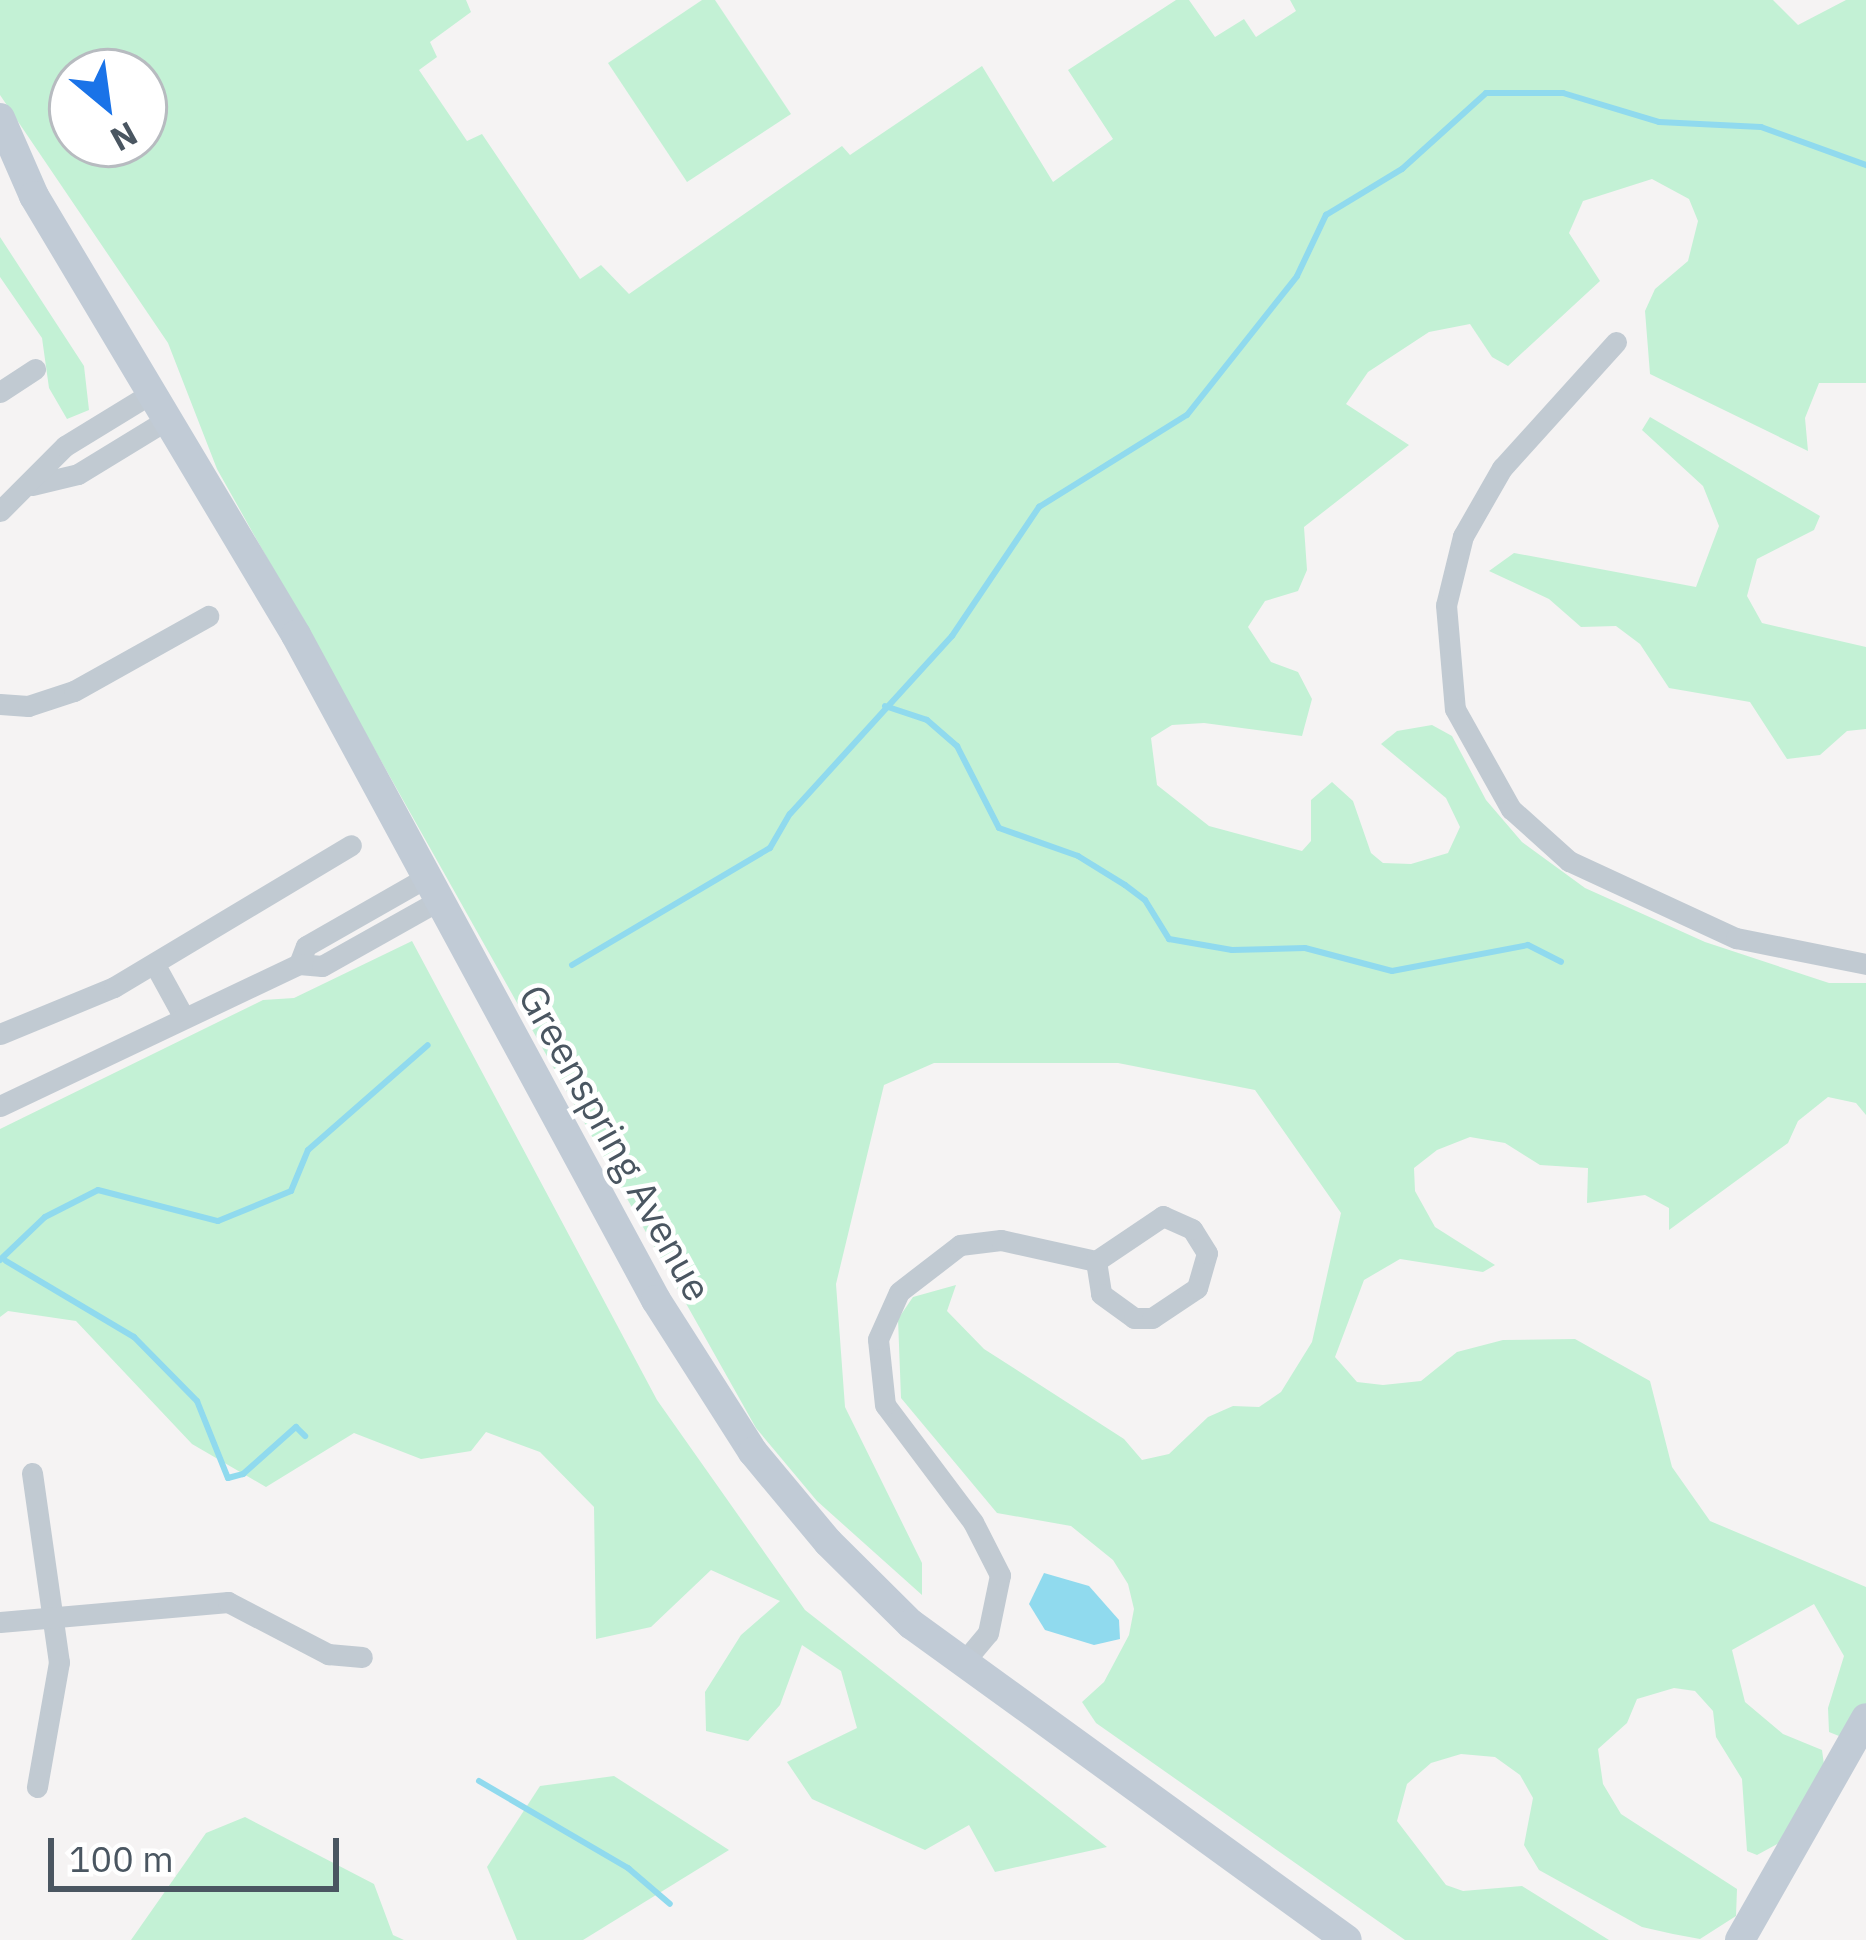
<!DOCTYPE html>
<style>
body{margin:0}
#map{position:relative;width:1866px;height:1940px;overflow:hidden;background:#f5f3f3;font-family:"IBM Plex Sans",sans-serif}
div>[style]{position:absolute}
.green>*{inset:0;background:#c3f1d5}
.water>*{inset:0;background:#90daee}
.stream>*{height:6px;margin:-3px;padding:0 3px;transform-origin:3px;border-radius:3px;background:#90daee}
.minor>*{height:21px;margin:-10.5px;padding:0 10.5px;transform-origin:10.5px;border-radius:10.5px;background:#c1cad2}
.secondary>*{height:30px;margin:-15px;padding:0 15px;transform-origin:15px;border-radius:15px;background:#c1cbd6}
span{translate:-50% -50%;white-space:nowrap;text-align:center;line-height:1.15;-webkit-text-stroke:9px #fff;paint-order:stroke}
.street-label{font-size:39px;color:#4a5661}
.north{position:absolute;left:48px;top:48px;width:120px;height:120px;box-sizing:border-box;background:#fff;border:3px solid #b7bbc0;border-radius:50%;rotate:151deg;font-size:33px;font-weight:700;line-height:48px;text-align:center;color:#4a5661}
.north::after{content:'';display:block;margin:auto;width:42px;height:54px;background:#1a73e8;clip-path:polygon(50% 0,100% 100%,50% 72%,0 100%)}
.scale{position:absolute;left:48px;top:1838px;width:291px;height:54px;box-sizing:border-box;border:6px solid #4a5661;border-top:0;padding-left:15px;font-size:36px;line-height:42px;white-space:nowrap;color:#4a5661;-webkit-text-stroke:9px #fff;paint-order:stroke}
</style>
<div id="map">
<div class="green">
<i style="clip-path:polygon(evenodd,0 0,466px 0,471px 12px,430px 42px,437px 57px,419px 70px,467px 141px,482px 134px,580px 279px,601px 265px,629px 294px,842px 146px,850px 155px,982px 66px,1053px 182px,1113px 139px,1068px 70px,1176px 0,1189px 0,1215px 37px,1244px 19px,1256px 37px,1296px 11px,1290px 0,1773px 0,1798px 25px,1846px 0,1866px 0,1866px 383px,1819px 383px,1805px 418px,1808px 451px,1650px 374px,1645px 311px,1655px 289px,1688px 261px,1698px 221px,1689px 199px,1652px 179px,1583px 201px,1569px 233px,1600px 281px,1508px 366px,1492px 357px,1470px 324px,1429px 332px,1368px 372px,1346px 404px,1409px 445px,1304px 527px,1307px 570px,1298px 591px,1265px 601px,1248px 627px,1271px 662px,1298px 672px,1312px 699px,1302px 736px,1204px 723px,1172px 725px,1151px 738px,1157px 785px,1209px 826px,1302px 851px,1311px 841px,1311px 800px,1332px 782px,1353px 801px,1371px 853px,1383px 863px,1411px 864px,1448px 853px,1460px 827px,1446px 798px,1381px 744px,1397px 731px,1432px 725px,1452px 736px,1486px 800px,1522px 842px,1585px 888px,1705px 942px,1829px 983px,1866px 983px,1866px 1115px,1856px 1103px,1828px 1097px,1798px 1121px,1788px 1143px,1669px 1230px,1669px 1208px,1645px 1195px,1587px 1203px,1588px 1168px,1540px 1165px,1505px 1143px,1470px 1137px,1437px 1150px,1414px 1168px,1415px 1191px,1435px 1227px,1495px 1265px,1483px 1272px,1400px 1259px,1364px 1280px,1335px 1357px,1357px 1382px,1383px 1385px,1421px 1381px,1457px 1352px,1503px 1340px,1575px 1339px,1650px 1381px,1672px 1467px,1710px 1521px,1866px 1587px,1866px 1707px,1844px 1738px,1829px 1732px,1828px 1708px,1844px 1656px,1814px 1604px,1732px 1650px,1745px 1702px,1783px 1734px,1822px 1750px,1825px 1772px,1783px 1841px,1757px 1855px,1747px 1851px,1742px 1779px,1716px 1737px,1713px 1711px,1695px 1691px,1674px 1688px,1637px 1699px,1627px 1723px,1598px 1749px,1603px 1784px,1621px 1814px,1737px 1889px,1736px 1916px,1700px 1939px,1673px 1934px,1642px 1927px,1539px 1870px,1524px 1845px,1533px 1798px,1520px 1775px,1495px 1757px,1461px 1754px,1431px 1763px,1407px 1784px,1397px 1821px,1446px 1885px,1463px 1891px,1522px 1886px,1609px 1940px,1405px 1940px,1096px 1723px,1082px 1702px,1104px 1682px,1129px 1635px,1134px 1609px,1128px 1584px,1113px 1560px,1071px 1526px,997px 1513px,901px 1398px,898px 1319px,913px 1297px,956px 1285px,947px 1311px,984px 1349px,1124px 1439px,1142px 1460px,1169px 1454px,1208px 1417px,1233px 1406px,1259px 1407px,1281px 1392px,1312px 1342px,1341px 1213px,1255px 1090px,1118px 1063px,934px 1063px,884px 1085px,836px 1284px,845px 1407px,922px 1563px,922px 1595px,817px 1501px,756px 1428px,217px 469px,168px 343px,0 95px,0 0,72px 72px,144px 72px,144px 144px,72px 144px,72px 72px)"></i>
<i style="clip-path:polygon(702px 0,715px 0,791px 114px,687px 182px,608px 63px)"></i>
<i style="clip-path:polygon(0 237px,84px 366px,89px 410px,67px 419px,49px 388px,42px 338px,0 277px)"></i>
<i style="clip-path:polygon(1650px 417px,1820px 516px,1814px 530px,1757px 559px,1747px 596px,1762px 623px,1866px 647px,1866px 729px,1847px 731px,1820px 755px,1787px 759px,1750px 702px,1669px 688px,1640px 644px,1616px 626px,1581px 627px,1549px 599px,1489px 571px,1514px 553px,1696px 587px,1719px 526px,1703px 486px,1642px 430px)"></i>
<i style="clip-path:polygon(412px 941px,657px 1400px,805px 1610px,1107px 1847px,995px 1872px,969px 1825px,925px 1850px,812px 1799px,787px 1762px,857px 1728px,841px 1671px,802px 1645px,780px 1705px,748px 1741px,706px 1731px,705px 1692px,741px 1635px,780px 1601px,711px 1570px,651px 1627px,596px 1639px,594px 1507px,540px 1452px,486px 1432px,471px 1451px,421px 1459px,354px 1433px,266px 1487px,192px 1444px,76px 1321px,8px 1311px,0 1317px,0 1129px,263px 1000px,294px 998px)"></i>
<i style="clip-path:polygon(614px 1776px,729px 1850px,583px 1940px,517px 1940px,487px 1867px,540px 1786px)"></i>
<i style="clip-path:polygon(245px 1817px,374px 1884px,393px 1935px,404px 1940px,131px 1940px,206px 1833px)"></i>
</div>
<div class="water">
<i style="clip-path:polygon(1044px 1573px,1089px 1586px,1119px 1620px,1120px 1639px,1094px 1645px,1045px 1630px,1029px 1604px)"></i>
</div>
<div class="stream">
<i style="left:885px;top:706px;width:44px;rotate:18.4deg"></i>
<i style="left:927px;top:720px;width:40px;rotate:41deg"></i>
<i style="left:957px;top:746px;width:92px;rotate:62.9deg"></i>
<i style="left:999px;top:828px;width:84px;rotate:19.5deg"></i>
<i style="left:1078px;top:856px;width:55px;rotate:31.7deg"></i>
<i style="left:1125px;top:885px;width:25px;rotate:37deg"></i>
<i style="left:1145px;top:900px;width:46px;rotate:58.4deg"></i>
<i style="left:1169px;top:939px;width:64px;rotate:9.9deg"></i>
<i style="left:1232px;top:950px;width:73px;rotate:-1.6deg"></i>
<i style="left:1305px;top:948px;width:90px;rotate:14.8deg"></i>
<i style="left:1392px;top:971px;width:138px;rotate:-10.8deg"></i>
<i style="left:1528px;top:945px;width:37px;rotate:27deg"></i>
<i style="left:572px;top:965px;width:230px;rotate:-30.6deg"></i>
<i style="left:770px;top:848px;width:39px;rotate:-60deg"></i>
<i style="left:790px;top:814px;width:241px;rotate:-47.7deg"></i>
<i style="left:952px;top:636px;width:156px;rotate:-56deg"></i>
<i style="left:1039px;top:507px;width:174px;rotate:-31.9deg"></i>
<i style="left:1187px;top:415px;width:177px;rotate:-51.6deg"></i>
<i style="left:1297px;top:276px;width:68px;rotate:-64.6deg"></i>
<i style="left:1326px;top:215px;width:89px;rotate:-31.2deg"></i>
<i style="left:1402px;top:169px;width:113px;rotate:-42.1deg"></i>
<i style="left:1486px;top:93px;width:77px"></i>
<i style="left:1563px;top:93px;width:100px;rotate:16.8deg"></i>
<i style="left:1659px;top:122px;width:102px;rotate:2.8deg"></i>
<i style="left:1761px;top:127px;width:112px;rotate:19.9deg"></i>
<i style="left:0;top:1260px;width:62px;rotate:-43.7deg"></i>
<i style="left:45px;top:1217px;width:59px;rotate:-27deg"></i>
<i style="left:98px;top:1190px;width:124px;rotate:14.5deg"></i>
<i style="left:218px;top:1221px;width:79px;rotate:-22.3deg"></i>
<i style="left:291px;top:1191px;width:44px;rotate:-67.5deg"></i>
<i style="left:308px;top:1150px;width:159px;rotate:-41.2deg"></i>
<i style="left:6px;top:1261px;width:149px;rotate:30.7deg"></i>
<i style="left:134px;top:1337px;width:90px;rotate:45.5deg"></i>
<i style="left:197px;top:1401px;width:83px;rotate:68.1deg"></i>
<i style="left:228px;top:1478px;width:16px;rotate:-15deg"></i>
<i style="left:243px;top:1474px;width:71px;rotate:-41.6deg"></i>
<i style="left:296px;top:1427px;width:13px;rotate:45deg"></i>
<i style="left:479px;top:1781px;width:173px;rotate:30.3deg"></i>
<i style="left:628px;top:1868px;width:55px;rotate:40.6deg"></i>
</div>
<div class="minor">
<i style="left:1616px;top:342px;width:170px;rotate:132.1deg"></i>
<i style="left:1502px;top:468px;width:78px;rotate:119.8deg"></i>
<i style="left:1463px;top:536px;width:71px;rotate:103.8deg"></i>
<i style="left:1446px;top:605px;width:104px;rotate:85.1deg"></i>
<i style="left:1455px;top:709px;width:115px;rotate:60.8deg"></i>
<i style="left:1511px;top:809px;width:78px;rotate:41.9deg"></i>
<i style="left:1569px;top:861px;width:184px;rotate:24.8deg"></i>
<i style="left:1736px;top:938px;width:133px;rotate:11.3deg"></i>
<i style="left:0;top:392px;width:42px;rotate:-33.3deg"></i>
<i style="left:32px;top:485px;width:47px;rotate:-13.4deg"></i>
<i style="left:78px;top:474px;width:105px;rotate:-31.4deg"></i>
<i style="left:0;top:511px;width:92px;rotate:-45deg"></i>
<i style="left:65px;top:446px;width:103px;rotate:-31.5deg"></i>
<i style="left:0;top:704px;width:28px;rotate:4deg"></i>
<i style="left:28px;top:706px;width:48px;rotate:-18.1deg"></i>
<i style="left:74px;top:691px;width:154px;rotate:-29.2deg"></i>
<i style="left:299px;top:964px;width:19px;rotate:-69deg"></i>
<i style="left:306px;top:946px;width:137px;rotate:-29.7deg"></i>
<i style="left:155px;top:965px;width:58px;rotate:61.2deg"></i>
<i style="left:0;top:1034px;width:123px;rotate:-22.4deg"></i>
<i style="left:114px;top:987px;width:276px;rotate:-30.9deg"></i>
<i style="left:0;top:1106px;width:331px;rotate:-25.4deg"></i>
<i style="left:299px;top:964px;width:23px;rotate:5deg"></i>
<i style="left:322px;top:966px;width:133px;rotate:-29.3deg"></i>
<i style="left:32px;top:1473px;width:191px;rotate:81.9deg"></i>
<i style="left:59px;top:1662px;width:127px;rotate:100deg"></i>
<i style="left:0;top:1622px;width:229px;rotate:-5deg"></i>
<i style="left:228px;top:1602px;width:113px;rotate:27.5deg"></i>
<i style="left:328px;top:1654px;width:34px;rotate:5deg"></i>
<i style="left:962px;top:1664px;width:40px;rotate:-50deg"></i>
<i style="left:988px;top:1633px;width:59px;rotate:-78.3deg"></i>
<i style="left:1000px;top:1575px;width:59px;rotate:-117deg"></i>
<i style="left:973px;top:1522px;width:146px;rotate:-126.9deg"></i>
<i style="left:885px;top:1405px;width:66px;rotate:-96.1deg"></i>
<i style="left:878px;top:1339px;width:51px;rotate:-65.9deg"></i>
<i style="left:899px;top:1292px;width:77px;rotate:-37.6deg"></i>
<i style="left:960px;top:1245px;width:41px;rotate:-7deg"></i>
<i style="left:1001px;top:1240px;width:97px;rotate:12.5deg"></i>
<i style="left:1096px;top:1261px;width:33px;rotate:81deg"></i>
<i style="left:1101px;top:1294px;width:41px;rotate:36deg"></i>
<i style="left:1134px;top:1318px;width:18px"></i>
<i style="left:1152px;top:1318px;width:54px;rotate:-33.7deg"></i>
<i style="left:1197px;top:1288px;width:36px;rotate:-74deg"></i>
<i style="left:1207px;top:1253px;width:28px;rotate:-122deg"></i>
<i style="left:1192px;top:1229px;width:32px;rotate:-156deg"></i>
<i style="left:1163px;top:1216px;width:81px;rotate:146.1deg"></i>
</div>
<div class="secondary">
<i style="left:0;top:118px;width:85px;rotate:66.4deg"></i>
<i style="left:34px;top:196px;width:511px;rotate:59.17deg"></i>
<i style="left:296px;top:635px;width:756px;rotate:61.57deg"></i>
<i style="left:656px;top:1300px;width:180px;rotate:57.5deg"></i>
<i style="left:753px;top:1452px;width:117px;rotate:50.2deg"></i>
<i style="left:828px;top:1542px;width:117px;rotate:44.7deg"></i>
<i style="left:911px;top:1624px;width:538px;rotate:35.93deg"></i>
<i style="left:1740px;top:1940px;width:255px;rotate:-60.4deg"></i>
</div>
<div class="street-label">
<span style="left:615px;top:1143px;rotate:61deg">Greenspring Avenue</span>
</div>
<div class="north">N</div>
<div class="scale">100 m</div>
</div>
